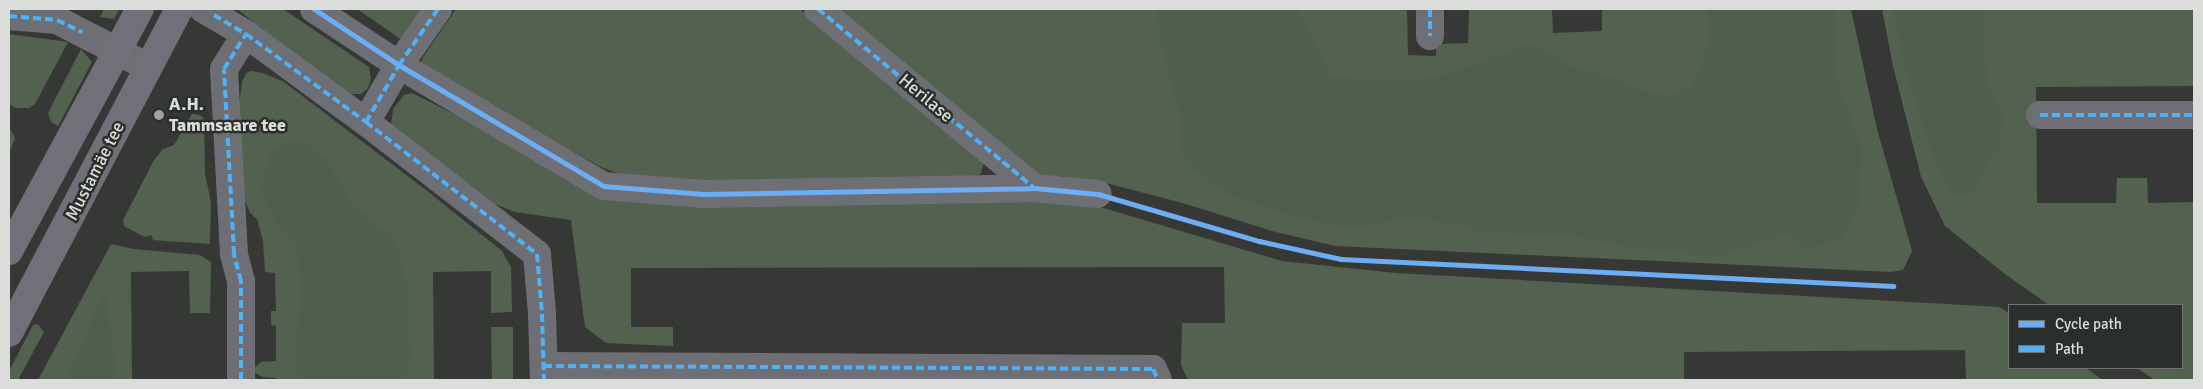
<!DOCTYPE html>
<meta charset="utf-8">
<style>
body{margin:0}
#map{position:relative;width:2203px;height:389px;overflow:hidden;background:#363836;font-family:Signika,sans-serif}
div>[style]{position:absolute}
.green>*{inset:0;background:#52624f}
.forest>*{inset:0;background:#4e5f4c}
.minor>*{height:28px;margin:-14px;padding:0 14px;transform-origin:14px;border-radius:14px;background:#6e6e75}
.secondary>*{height:28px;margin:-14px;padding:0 14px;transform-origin:14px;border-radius:14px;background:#716f77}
.quiet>*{height:4px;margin-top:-2px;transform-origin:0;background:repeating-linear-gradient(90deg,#4fb1f8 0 8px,transparent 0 12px)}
.cycleway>*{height:5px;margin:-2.5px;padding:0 2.5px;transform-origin:2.5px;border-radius:2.5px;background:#6dadf4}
.dots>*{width:14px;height:14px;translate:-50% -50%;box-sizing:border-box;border:2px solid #2b2f2b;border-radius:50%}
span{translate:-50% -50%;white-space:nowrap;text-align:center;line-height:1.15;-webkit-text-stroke:5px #2b2f2b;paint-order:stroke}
.street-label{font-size:18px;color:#dbddda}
.poi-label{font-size:18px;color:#dbddda;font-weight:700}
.left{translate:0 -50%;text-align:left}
.frame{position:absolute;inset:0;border:10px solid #dbddda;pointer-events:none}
.legend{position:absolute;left:2008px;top:304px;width:175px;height:65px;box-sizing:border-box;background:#2b2f2b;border:1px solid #717571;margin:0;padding:6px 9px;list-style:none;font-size:15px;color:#dbddda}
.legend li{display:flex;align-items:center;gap:10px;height:25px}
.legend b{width:25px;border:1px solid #717571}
</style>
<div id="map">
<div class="green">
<i style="clip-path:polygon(104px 9px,119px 9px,114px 19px,100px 17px)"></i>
<i style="clip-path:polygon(237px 9px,283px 9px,369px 67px,371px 78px,368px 88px,361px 94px,347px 94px)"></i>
<i style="clip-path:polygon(357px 9px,422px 9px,402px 40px)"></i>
<i style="clip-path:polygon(456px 9px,800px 9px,984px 162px,981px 173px,974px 179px,701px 183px,628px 177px,601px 167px,425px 70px,421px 63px,423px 57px)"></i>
<i style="clip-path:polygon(831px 9px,1407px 9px,1408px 55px,1436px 56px,1436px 44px,1468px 43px,1469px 9px,1552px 9px,1553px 33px,1602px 31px,1602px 9px,1851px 9px,1877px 129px,1912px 251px,1903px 270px,1891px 272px,1335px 246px,1272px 231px,1186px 204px,1102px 182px,1059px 176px,1040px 179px)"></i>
<i style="clip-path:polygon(1882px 9px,2194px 9px,2194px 86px,2036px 87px,2037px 203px,2116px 203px,2117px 178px,2147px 178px,2148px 203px,2194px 202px,2194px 380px,2155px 380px,2137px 368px,2182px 368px,2182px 305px,2049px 305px,2001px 271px,1945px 226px,1921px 177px,1893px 66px)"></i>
<i style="clip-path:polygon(9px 34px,68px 42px,35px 104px,29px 108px,16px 108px,9px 104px)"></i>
<i style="clip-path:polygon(81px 49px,92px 62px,58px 126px,51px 122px,48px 113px)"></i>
<i style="clip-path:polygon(251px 71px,263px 73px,284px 82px,426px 190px,502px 251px,511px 267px,512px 312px,491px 313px,491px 271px,433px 272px,434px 380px,276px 380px,276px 378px,263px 377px,251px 371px,261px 362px,276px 361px,276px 326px,271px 325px,271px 311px,276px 311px,275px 273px,265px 272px,263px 241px,257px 219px,250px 213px,241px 190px,238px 116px,242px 82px,246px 73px)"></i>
<i style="clip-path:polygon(412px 93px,456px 115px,588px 190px,1080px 201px,1282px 261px,1396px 273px,1999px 307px,2009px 313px,2009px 368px,2086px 368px,2103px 380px,1966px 380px,1965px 350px,1684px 352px,1684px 380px,1188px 380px,1181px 365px,1182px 323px,1225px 323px,1224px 267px,631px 268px,631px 327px,673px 327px,673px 346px,606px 343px,585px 327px,571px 220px,515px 212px,495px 204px,391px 126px,393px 109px,404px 95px)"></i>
<i style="clip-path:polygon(192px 114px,200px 115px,204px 119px,205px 173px,211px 203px,210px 244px,153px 240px,151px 235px,145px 237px,124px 226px,123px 220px,154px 160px,163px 149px,174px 145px)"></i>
<i style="clip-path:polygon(9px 127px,15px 138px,9px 154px)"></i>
<i style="clip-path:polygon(111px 244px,134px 249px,200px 255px,211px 262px,210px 313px,190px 313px,189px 271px,131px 272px,132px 380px,38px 380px)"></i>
<i style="clip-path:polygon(38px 324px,44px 332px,18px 380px,9px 380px,9px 371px,33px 325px)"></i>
<i style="clip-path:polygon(491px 327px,513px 327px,513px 380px,492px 380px)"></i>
</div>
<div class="forest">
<i style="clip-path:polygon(1157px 9px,1297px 9px,1331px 77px,1398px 82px,1447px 74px,1531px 43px,1571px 66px,1611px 77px,1633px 88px,1670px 96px,1692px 85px,1701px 67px,1709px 38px,1707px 9px,1836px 9px,1834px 73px,1862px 148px,1860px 204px,1843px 237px,1810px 249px,1784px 235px,1718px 257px,1627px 247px,1592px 239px,1542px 234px,1485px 233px,1459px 225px,1413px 218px,1350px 228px,1297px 218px,1228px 195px,1194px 170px,1181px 148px,1181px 117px,1160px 40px)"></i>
<i style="clip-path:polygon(1893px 9px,1979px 9px,1984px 15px,1986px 83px,2003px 116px,2000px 145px,1972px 193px,1956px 199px,1938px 170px,1921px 120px,1904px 67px)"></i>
<i style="clip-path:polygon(298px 139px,325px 157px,349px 200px,395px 240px,408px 289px,410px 362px,405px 380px,298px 380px,296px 358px,300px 291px,297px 243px,276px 223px,260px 191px,271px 149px)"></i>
<i style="clip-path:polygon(105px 291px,115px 362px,115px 380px,66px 380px)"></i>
</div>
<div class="minor">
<i style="left:203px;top:9px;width:50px;rotate:30.2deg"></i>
<i style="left:246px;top:34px;width:149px;rotate:36.3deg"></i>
<i style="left:366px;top:122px;width:216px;rotate:37.7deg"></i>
<i style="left:537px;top:254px;width:60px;rotate:85.2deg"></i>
<i style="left:542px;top:314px;width:66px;rotate:88.3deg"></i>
<i style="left:314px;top:9px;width:102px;rotate:33.4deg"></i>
<i style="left:399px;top:65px;width:238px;rotate:30.6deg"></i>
<i style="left:604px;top:186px;width:100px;rotate:4.6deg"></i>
<i style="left:704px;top:194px;width:330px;rotate:-1deg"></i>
<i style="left:1034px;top:188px;width:64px;rotate:5.4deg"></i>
<i style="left:818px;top:9px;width:281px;rotate:39.6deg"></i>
<i style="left:1430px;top:9px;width:27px;rotate:90deg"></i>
<i style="left:9px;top:16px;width:48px;rotate:4.8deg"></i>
<i style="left:57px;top:20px;width:102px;rotate:27.3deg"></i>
<i style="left:2040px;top:115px;width:154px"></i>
<i style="left:366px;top:122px;width:66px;rotate:-59.9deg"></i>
<i style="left:399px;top:65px;width:68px;rotate:-55.1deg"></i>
<i style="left:544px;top:366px;width:609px;rotate:0.28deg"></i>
<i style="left:1153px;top:369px;width:12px;rotate:66deg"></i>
<i style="left:241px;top:380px;width:99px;rotate:-90deg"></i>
<i style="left:241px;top:281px;width:28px;rotate:-105deg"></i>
<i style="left:234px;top:254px;width:185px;rotate:-93.1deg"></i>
<i style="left:224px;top:69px;width:41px;rotate:-57.8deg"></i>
</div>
<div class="secondary">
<i style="left:9px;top:251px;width:275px;rotate:-61.6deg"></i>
<i style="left:9px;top:333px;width:366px;rotate:-62.3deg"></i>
</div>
<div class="quiet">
<i style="left:818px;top:9px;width:279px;rotate:39.6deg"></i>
<i style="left:1430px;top:9px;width:27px;rotate:90deg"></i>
<i style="left:214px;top:15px;width:37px;rotate:31deg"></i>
<i style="left:246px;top:34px;width:149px;rotate:36.3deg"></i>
<i style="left:366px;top:122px;width:216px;rotate:37.7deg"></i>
<i style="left:537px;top:254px;width:60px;rotate:85.2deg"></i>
<i style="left:542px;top:314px;width:66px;rotate:88.3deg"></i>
<i style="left:9px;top:16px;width:48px;rotate:4.8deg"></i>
<i style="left:57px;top:20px;width:28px;rotate:26deg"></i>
<i style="left:2040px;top:115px;width:154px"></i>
<i style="left:366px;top:122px;width:66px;rotate:-59.9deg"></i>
<i style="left:399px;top:65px;width:68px;rotate:-55.1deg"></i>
<i style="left:544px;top:366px;width:609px;rotate:0.28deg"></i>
<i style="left:1153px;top:369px;width:12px;rotate:66deg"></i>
<i style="left:241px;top:380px;width:99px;rotate:-90deg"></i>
<i style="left:241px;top:281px;width:28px;rotate:-105deg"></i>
<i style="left:234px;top:254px;width:185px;rotate:-93.1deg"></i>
<i style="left:224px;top:69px;width:41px;rotate:-57.8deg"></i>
</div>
<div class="cycleway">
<i style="left:314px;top:9px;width:102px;rotate:33.4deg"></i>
<i style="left:399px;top:65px;width:238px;rotate:30.6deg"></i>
<i style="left:604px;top:186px;width:100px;rotate:4.6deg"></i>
<i style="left:704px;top:194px;width:330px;rotate:-1deg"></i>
<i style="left:1034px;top:188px;width:64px;rotate:5.4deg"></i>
<i style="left:1098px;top:194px;width:168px;rotate:16.3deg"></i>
<i style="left:1259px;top:241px;width:84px;rotate:12.4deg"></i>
<i style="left:1341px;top:259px;width:553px;rotate:2.8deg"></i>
</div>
<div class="dots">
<i style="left:159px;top:115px;background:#a1a3a1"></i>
</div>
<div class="street-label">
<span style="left:926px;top:98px;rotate:40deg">Herilase</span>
<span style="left:95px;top:171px;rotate:-63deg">Mustamäe tee</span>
</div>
<div class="poi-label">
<span class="left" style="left:169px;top:115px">A.H.<br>Tammsaare tee</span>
</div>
<div class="frame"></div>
<ul class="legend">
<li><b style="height:6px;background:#6dadf4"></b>Cycle path</li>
<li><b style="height:6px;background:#4fb1f8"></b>Path</li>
</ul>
</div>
